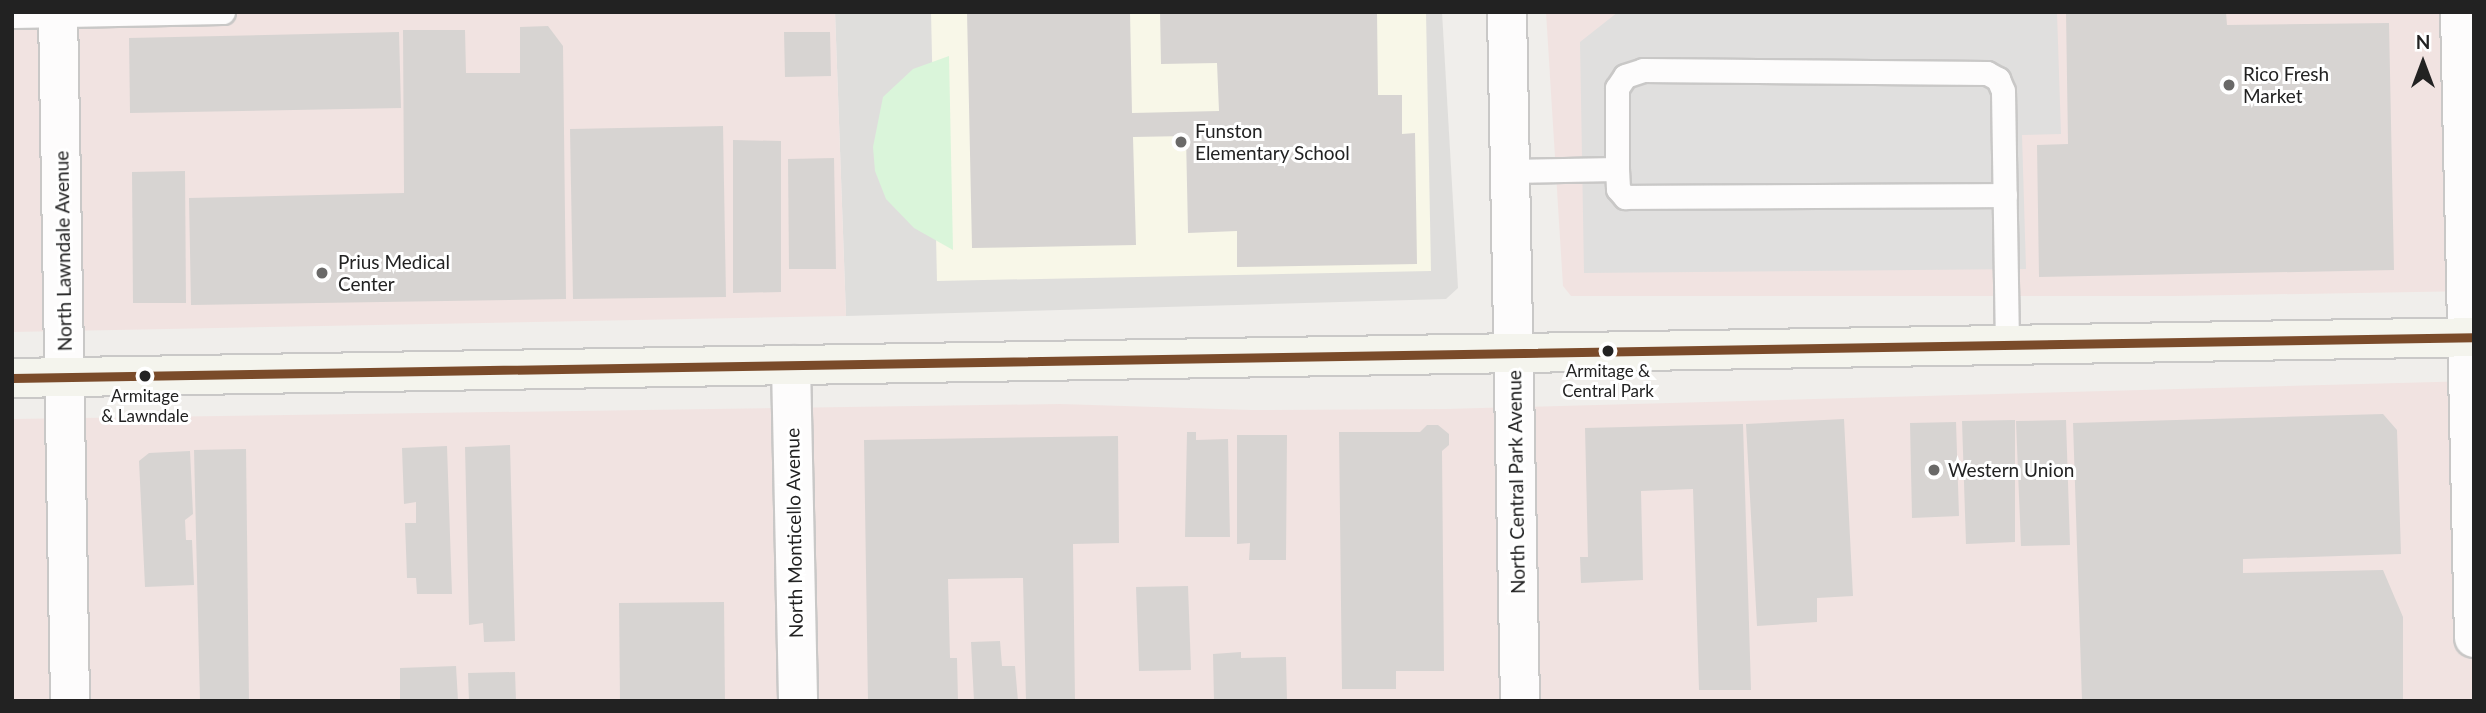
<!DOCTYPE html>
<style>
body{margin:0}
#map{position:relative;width:2486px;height:713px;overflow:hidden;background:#f0eeeb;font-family:Lato,sans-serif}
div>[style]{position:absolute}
.residential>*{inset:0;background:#dfdedc}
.commercial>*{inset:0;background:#f1e3e1}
.education>*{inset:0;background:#f8f7e8}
.park>*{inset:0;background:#daf5da}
.parking>*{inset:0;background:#e0dfde}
.building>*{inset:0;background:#d7d4d2}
.roads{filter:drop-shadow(2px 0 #c9c8c7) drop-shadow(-2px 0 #c9c8c7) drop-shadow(0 2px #c9c8c7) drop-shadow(0 -2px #c9c8c7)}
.service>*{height:23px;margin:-11.5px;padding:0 11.5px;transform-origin:11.5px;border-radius:11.5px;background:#fdfcfc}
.minor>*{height:38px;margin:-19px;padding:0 19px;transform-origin:19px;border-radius:19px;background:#fdfcfc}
.tertiary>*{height:38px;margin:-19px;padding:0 19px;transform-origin:19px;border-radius:19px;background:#fdfcfc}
.secondary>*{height:38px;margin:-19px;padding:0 19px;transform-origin:19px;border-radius:19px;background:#f4f4ed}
.bus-1>*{height:9px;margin:-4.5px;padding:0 4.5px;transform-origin:4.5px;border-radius:4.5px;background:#7a4b2a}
.dots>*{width:19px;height:19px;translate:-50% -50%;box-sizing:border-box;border:4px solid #fff;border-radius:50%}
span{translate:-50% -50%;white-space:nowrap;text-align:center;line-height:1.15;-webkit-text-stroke:6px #fff;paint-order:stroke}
.bus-label{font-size:17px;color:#222}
.poi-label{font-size:19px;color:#222}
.left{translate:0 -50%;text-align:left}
.street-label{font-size:19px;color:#222}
.frame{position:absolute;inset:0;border:14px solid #222;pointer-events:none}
.north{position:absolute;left:2388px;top:28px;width:70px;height:70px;-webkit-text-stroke:5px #fff;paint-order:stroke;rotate:0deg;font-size:19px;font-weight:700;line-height:28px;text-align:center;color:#222}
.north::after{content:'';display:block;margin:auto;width:24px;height:32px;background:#222;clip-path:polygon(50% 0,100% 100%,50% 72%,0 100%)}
</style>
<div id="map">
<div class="residential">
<i style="clip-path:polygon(835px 12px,1442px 12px,1458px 288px,1446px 299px,846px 316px)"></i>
</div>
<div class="commercial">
<i style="clip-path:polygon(279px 12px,835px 12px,846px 316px,12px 332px,12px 17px)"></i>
<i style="clip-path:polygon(1546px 12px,2474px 12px,2474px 291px,2175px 296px,1571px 296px,1563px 286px)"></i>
<i style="clip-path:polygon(2474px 381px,2474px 701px,12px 701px,12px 419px,1060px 404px,1251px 410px,1446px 409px)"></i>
</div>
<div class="education">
<i style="clip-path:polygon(931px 12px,1426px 12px,1431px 271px,937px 281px)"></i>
</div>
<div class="park">
<i style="clip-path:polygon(949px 56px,953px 250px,914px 228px,886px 199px,875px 171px,873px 147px,883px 97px,913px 69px)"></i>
</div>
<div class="parking">
<i style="clip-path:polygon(1618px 12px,2057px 12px,2061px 134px,2022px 135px,2026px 269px,1584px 273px,1580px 42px)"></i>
</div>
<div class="building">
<i style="clip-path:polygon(967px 12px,1130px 12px,1132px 113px,1219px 111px,1217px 63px,1161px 64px,1160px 12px,1377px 12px,1378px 95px,1402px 95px,1402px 134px,1415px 133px,1417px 264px,1237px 267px,1237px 231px,1188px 233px,1186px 136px,1133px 137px,1136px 245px,972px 248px)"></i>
<i style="clip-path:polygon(2066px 12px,2226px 12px,2227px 25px,2389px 23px,2394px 270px,2039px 277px,2037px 145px,2068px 144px)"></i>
<i style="clip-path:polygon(548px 26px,563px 46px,566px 299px,191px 305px,189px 198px,404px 193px,403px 30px,465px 30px,466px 73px,520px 73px,520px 27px)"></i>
<i style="clip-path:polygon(399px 32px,401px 108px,130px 113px,129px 38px)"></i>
<i style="clip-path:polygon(784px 32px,830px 32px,831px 76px,785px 77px)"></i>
<i style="clip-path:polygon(723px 126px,726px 297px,573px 299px,570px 129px)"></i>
<i style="clip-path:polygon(733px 140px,781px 141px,781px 292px,733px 293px)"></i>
<i style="clip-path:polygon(834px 158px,836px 269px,789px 269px,788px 159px)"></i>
<i style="clip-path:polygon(185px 171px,186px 303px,133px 303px,132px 172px)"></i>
<i style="clip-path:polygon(2383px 414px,2397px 430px,2401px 554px,2243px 559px,2243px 573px,2383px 570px,2403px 617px,2403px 701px,2082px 701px,2073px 423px)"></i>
<i style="clip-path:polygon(1844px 419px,1853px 596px,1817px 598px,1817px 622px,1757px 626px,1746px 424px)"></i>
<i style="clip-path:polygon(2015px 420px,2015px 542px,1966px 544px,1962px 421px)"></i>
<i style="clip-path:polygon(2066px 420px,2070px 545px,2021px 546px,2016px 421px)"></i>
<i style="clip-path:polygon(1956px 422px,1959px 516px,1912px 518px,1910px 423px)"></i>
<i style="clip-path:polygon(1743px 424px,1751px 690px,1699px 690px,1693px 489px,1641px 491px,1643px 580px,1581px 583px,1580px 557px,1588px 557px,1585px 428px)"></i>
<i style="clip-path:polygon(1427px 425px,1438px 425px,1449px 434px,1449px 445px,1442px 451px,1444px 671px,1396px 671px,1396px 689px,1342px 689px,1339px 432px,1420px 432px)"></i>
<i style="clip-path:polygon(1187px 432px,1196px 432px,1196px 440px,1228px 439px,1230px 537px,1185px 537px)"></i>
<i style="clip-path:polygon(1237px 435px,1287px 435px,1286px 560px,1249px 560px,1250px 543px,1237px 544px)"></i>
<i style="clip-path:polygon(1118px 436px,1119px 543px,1073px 544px,1075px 701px,1026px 701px,1023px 578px,948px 579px,950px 658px,957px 658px,958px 701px,868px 701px,864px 440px)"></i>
<i style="clip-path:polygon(510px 445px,515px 641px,484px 642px,483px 623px,469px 625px,465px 447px)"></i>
<i style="clip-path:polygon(447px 446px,452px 594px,417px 594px,416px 578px,407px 578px,405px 523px,416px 523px,416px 502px,404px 504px,402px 448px)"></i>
<i style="clip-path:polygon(246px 449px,249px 701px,200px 701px,194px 450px)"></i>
<i style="clip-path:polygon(190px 451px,193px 514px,185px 520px,186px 540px,192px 540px,194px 585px,145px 587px,139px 461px,149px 453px)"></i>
<i style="clip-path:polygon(1188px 586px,1191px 670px,1139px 671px,1136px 587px)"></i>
<i style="clip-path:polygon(724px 602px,725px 701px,620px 701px,619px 603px)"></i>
<i style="clip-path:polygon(1000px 641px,1002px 666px,1015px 666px,1018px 701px,974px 701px,971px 642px)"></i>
<i style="clip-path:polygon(1241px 652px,1241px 658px,1286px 657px,1287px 701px,1214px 701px,1213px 654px)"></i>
<i style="clip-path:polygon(456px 666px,458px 701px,400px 701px,400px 668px)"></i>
<i style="clip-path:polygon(515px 672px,516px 701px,469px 701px,468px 673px)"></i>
</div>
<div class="roads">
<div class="service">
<i style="left:12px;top:16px;width:211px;rotate:-1.1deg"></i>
<i style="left:1617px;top:169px;width:20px;rotate:87deg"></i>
<i style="left:1618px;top:189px;width:11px;rotate:49deg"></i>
<i style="left:1625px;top:197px;width:380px;rotate:-0.3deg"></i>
<i style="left:1510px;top:171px;width:107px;rotate:-1.1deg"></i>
<i style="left:1617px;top:169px;width:81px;rotate:-90deg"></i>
<i style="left:1617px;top:88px;width:14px;rotate:-56deg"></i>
<i style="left:1625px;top:76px;width:19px;rotate:-18deg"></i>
<i style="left:1643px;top:70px;width:344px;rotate:0.5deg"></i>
<i style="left:1987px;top:73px;width:13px;rotate:29deg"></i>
<i style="left:1998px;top:79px;width:13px;rotate:67deg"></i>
<i style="left:2003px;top:91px;width:253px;rotate:89.1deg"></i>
</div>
<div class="minor">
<i style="left:58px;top:12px;width:689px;rotate:89deg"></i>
<i style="left:2460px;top:12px;width:626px;rotate:88.72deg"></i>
<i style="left:791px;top:365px;width:336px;rotate:88.8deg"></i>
</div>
<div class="tertiary">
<i style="left:1507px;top:12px;width:689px;rotate:88.92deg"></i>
</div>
<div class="secondary">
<i style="left:12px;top:378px;width:2462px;rotate:-0.95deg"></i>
</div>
</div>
<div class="bus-1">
<i style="left:12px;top:378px;width:2462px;rotate:-0.95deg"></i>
</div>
<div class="dots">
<i style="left:2229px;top:85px;background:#6a6968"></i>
<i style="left:1181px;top:142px;background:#6a6968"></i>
<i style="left:322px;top:273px;background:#6a6968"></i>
<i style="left:1608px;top:351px;background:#222"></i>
<i style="left:145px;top:376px;background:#222"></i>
<i style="left:1934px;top:470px;background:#6a6968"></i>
</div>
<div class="bus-label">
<span style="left:1608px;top:381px">Armitage &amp;<br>Central Park</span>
<span style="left:145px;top:406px">Armitage<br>&amp; Lawndale</span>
</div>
<div class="poi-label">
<span class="left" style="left:2243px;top:85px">Rico Fresh<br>Market</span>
<span class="left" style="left:1195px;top:142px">Funston<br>Elementary School</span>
<span class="left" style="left:338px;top:273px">Prius Medical<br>Center</span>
<span class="left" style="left:1948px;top:470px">Western Union</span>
</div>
<div class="street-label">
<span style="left:63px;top:251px;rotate:-91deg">North Lawndale Avenue</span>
<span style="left:1516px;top:482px;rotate:-91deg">North Central Park Avenue</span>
<span style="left:794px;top:533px;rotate:-91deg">North Monticello Avenue</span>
</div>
<div class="frame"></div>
<div class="north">N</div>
</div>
